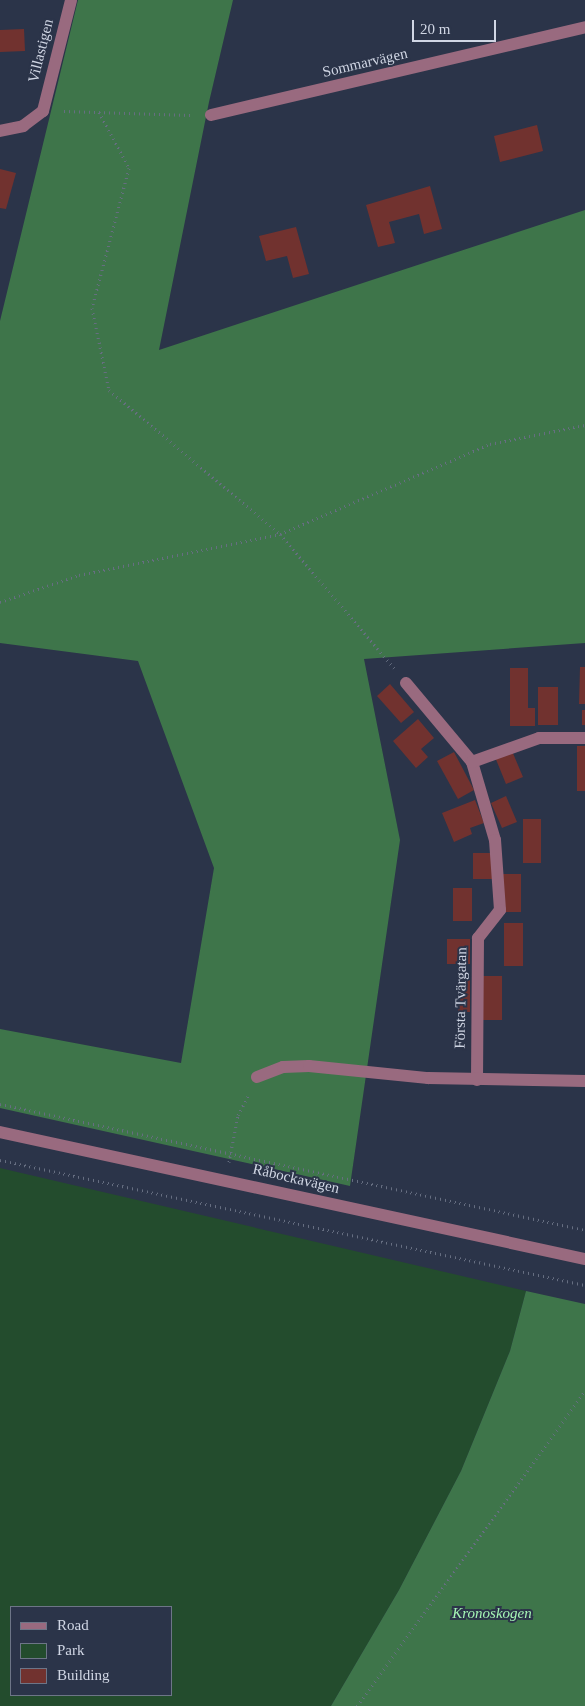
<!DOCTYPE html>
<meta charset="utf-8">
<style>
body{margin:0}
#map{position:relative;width:585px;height:1706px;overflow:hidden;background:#2b3449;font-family:"Times New Roman",serif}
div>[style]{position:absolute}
.green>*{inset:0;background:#234c2d}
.forest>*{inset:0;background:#3e754a}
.building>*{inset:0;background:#71322f}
.path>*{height:3px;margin-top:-1.5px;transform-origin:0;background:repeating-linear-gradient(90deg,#666e81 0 1px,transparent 0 5px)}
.minor>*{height:12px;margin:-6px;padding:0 6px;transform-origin:6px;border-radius:6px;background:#996a7f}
span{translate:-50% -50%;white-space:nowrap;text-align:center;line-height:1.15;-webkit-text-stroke:4px #2b3449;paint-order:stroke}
.street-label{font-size:15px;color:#d0d6e4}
.park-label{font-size:15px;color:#a4f5b4;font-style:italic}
.legend{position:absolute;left:10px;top:1606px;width:162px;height:90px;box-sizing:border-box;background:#2b3449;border:1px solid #6d7587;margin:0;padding:6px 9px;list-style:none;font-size:15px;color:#d0d6e4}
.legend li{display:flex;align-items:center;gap:10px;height:25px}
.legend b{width:25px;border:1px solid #6d7587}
.scale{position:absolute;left:412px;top:20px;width:84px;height:22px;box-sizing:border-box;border:2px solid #d0d6e4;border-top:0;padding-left:6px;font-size:15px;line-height:18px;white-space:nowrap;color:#d0d6e4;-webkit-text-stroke:4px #2b3449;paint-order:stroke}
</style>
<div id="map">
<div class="green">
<i style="clip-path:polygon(evenodd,0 1168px,526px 1291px,510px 1351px,461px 1471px,399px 1590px,331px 1706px,0 1706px,0 1168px,11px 1607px,171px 1607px,171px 1695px,11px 1695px,11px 1607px)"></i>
</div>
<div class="forest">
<i style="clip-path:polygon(78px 0,233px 0,209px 102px,159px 350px,585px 210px,585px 643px,364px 659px,400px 840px,350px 1186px,0 1108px,0 1029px,181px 1063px,214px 868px,138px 661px,0 643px,0 321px)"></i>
<i style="clip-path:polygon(526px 1291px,585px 1304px,585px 1706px,331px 1706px,399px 1590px,461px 1471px,510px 1351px)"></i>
</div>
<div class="building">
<i style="clip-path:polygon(24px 29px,25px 51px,0 52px,0 30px)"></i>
<i style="clip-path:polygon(537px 125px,543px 151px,500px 162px,494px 136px)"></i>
<i style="clip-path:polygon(0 169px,16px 173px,6px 209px,0 208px)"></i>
<i style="clip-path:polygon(430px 186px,442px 229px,424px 234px,419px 214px,389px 222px,395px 243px,378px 247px,366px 205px)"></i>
<i style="clip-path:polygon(296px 227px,309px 274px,293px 278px,287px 256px,266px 261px,259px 236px)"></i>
<i style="clip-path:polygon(580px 667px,585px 667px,585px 704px,579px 704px)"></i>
<i style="clip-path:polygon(510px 668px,528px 668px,528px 708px,535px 708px,535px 726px,510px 726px)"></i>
<i style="clip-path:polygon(390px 684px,414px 712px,401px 723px,377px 696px)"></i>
<i style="clip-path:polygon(538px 687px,558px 687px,558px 725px,538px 725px)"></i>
<i style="clip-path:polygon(582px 710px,585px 710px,585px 725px,582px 725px)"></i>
<i style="clip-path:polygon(418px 719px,434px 738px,421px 749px,428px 757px,416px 768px,393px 741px)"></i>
<i style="clip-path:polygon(577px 746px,585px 746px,585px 791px,577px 791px)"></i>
<i style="clip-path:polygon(512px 751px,523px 777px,506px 784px,495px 757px)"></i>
<i style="clip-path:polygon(454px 752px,474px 790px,458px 799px,437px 761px)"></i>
<i style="clip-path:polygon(506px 796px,517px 822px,502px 828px,491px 803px)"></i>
<i style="clip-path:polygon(475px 800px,484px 823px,470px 828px,472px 834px,454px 842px,442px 813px)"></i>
<i style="clip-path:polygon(523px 819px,541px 819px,541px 863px,523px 863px)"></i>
<i style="clip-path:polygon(473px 853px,492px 853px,492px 879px,473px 879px)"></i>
<i style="clip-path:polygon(503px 874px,521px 874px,521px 912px,503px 912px)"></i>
<i style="clip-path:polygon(453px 888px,472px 888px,472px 921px,453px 921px)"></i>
<i style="clip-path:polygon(504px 923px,523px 923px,523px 966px,504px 966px)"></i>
<i style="clip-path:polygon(447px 939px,470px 939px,470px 964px,447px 964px)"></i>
<i style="clip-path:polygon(483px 976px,502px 976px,502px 1020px,483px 1020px)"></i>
<i style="clip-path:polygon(458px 980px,470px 980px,470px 1012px,458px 1012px)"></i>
</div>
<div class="path">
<i style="left:64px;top:111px;width:126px;rotate:1.8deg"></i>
<i style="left:99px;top:112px;width:64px;rotate:61.8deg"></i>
<i style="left:129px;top:168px;width:145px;rotate:104.8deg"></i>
<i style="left:92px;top:308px;width:84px;rotate:78.3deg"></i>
<i style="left:109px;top:390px;width:224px;rotate:40.1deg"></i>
<i style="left:280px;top:534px;width:176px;rotate:49.6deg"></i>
<i style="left:0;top:602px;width:83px;rotate:-18.9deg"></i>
<i style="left:79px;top:575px;width:205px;rotate:-11.5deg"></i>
<i style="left:280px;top:534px;width:228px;rotate:-23.2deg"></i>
<i style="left:490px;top:444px;width:97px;rotate:-11.3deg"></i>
<i style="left:0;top:1104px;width:598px;rotate:12.15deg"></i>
<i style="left:0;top:1160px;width:598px;rotate:12.06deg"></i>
<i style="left:229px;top:1162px;width:48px;rotate:-79.2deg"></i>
<i style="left:238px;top:1115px;width:24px;rotate:-62deg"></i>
<i style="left:357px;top:1706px;width:389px;rotate:-54.1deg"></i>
</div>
<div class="minor">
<i style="left:211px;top:115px;width:384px;rotate:-13.2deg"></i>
<i style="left:0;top:131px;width:24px;rotate:-12deg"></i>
<i style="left:23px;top:126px;width:25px;rotate:-37deg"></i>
<i style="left:43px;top:111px;width:114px;rotate:-75.8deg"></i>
<i style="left:406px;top:683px;width:103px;rotate:50.1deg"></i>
<i style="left:472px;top:762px;width:81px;rotate:73.6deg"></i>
<i style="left:495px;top:840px;width:70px;rotate:85.9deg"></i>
<i style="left:500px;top:910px;width:36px;rotate:128deg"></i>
<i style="left:478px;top:938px;width:142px;rotate:90.4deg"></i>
<i style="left:472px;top:762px;width:71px;rotate:-19.7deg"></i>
<i style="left:539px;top:738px;width:46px"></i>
<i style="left:257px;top:1077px;width:28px;rotate:-21deg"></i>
<i style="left:283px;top:1067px;width:26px;rotate:-2deg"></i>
<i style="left:309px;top:1066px;width:120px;rotate:5.8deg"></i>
<i style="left:428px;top:1078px;width:157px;rotate:1.1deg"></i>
<i style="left:0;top:1132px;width:599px;rotate:12.25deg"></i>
</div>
<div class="street-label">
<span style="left:41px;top:51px;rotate:-76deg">Villastigen</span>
<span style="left:365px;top:63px;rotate:-13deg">Sommarvägen</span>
<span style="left:461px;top:998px;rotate:-89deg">Första Tvärgatan</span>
<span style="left:296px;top:1179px;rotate:13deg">Råbockavägen</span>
</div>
<div class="park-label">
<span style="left:492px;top:1614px">Kronoskogen</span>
</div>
<ul class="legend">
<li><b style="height:6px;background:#996a7f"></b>Road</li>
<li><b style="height:14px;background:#234c2d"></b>Park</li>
<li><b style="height:14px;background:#71322f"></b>Building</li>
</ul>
<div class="scale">20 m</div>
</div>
